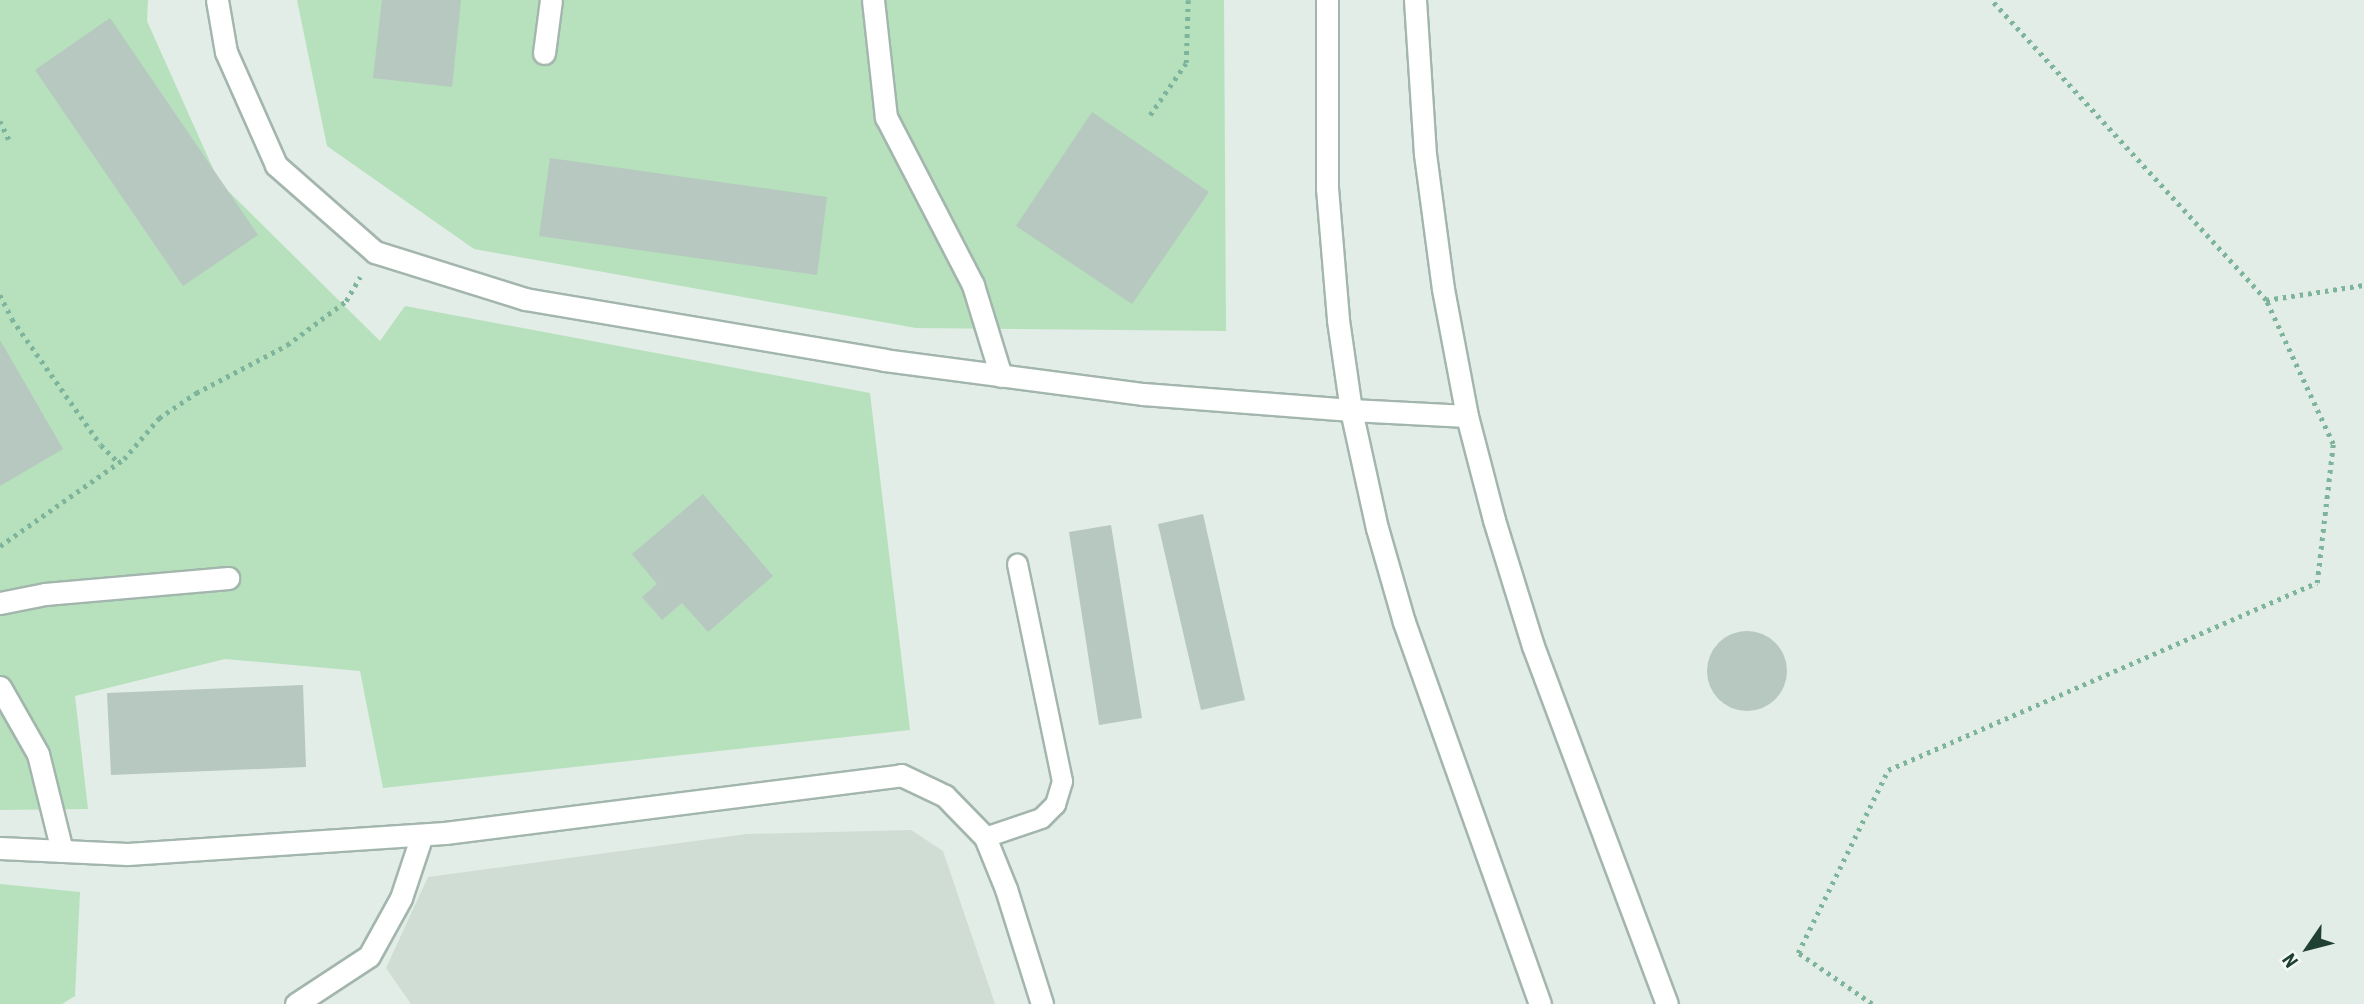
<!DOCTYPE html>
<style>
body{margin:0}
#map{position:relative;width:2364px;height:1004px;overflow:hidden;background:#e1ede6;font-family:"Roboto Condensed",sans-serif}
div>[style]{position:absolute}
.built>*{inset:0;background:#cfddd5}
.green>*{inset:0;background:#b7e1bd}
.building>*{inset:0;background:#b6c8bf}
.round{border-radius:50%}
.path>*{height:4.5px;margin-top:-2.25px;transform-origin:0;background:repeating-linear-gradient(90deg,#7eb49c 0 3.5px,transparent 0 8.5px)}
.roads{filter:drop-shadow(2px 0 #a3b6ad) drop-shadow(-2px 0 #a3b6ad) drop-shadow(0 2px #a3b6ad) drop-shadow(0 -2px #a3b6ad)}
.lane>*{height:19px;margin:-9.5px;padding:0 9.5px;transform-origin:9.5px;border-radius:9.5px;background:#fff}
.street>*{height:21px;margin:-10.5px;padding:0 10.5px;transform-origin:10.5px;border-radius:10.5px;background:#fff}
.secondary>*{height:21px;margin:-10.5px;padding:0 10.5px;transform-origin:10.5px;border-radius:10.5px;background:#fff}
span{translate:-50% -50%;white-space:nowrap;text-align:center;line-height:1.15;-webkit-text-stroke:7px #f2f9f5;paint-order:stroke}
.north{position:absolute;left:2273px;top:913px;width:70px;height:70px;-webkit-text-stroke:5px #f2f9f5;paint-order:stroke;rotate:235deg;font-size:19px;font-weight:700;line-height:28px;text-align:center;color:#1f4033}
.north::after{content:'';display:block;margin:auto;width:24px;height:32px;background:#1f4033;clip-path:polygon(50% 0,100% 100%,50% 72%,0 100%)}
</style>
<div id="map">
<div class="built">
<i style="clip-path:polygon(911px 830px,943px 851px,995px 1004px,411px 1004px,386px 968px,428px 877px,747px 834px)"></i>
</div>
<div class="green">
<i style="clip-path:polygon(0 0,148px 0,147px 21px,219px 182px,380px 341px,405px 306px,870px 393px,910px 730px,383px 788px,360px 671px,225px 659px,75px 696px,88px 809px,0 810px)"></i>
<i style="clip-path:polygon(297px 0,1224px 0,1226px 331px,916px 328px,474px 249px,327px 146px)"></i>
<i style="clip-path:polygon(0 884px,80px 892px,75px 996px,62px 1004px,0 1004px)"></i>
</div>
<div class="building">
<i style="clip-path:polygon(382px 0,461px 0,452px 87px,373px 78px)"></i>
<i style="clip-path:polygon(110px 18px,258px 235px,183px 286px,35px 70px)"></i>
<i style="clip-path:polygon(1092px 112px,1209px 192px,1132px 304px,1016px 226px)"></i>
<i style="clip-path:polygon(550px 158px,827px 197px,817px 275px,539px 236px)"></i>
<i style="clip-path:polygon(0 340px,63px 449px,0 486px)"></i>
<i style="clip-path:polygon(703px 494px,773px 576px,708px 632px,682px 603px,662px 620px,642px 597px,657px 584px,632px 554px)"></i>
<i style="clip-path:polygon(1203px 514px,1245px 700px,1201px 710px,1158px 524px)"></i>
<i style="clip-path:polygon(1111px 525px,1142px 718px,1099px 725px,1069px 532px)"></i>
<i class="round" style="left:1707px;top:631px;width:80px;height:80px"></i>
<i style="clip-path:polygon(303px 685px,306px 767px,111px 775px,107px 693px)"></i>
</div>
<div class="path">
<i style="left:1150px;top:115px;width:63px;rotate:-55.3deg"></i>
<i style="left:1186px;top:63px;width:63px;rotate:-88.2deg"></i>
<i style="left:0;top:121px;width:25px;rotate:64deg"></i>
<i style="left:0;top:295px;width:27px;rotate:63deg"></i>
<i style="left:12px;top:319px;width:154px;rotate:54.8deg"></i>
<i style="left:101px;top:445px;width:25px;rotate:45deg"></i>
<i style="left:2266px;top:300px;width:99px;rotate:-8.7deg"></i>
<i style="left:0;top:546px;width:151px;rotate:-35.1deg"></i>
<i style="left:124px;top:459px;width:54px;rotate:-49.5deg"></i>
<i style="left:159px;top:418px;width:45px;rotate:-34deg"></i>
<i style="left:196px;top:393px;width:103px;rotate:-27.8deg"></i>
<i style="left:287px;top:345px;width:74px;rotate:-36.7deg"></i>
<i style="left:346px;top:301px;width:28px;rotate:-60deg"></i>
<i style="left:1872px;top:1004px;width:90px;rotate:-145.4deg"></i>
<i style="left:1798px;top:953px;width:204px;rotate:-63.8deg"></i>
<i style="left:1888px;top:770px;width:468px;rotate:-23.6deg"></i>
<i style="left:2317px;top:583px;width:140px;rotate:-83.4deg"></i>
<i style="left:2333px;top:444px;width:159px;rotate:-115deg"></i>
<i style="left:2266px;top:300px;width:407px;rotate:-132.5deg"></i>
</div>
<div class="roads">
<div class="lane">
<i style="left:985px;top:837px;width:59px;rotate:-18.7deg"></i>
<i style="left:1041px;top:818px;width:20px;rotate:-45deg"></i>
<i style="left:1055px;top:804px;width:24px;rotate:-73deg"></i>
<i style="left:1062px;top:781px;width:222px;rotate:-101.7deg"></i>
</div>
<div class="street">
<i style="left:217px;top:0;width:53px;rotate:80.2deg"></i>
<i style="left:226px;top:52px;width:124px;rotate:66.1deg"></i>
<i style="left:276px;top:165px;width:132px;rotate:41.3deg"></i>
<i style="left:375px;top:252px;width:157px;rotate:17.4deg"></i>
<i style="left:525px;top:299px;width:364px;rotate:9.6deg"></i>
<i style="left:884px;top:360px;width:261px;rotate:7.5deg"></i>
<i style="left:1143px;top:394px;width:209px;rotate:4.4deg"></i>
<i style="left:1351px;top:410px;width:116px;rotate:3deg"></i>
<i style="left:873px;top:0;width:118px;rotate:83.7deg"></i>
<i style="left:886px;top:117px;width:189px;rotate:62.6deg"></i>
<i style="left:973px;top:285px;width:95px;rotate:72.9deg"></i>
<i style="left:544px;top:53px;width:53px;rotate:-82.5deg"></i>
<i style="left:0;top:603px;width:46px;rotate:-11.3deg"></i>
<i style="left:45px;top:594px;width:184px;rotate:-5deg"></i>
<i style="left:0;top:687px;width:77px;rotate:60.4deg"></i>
<i style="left:38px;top:754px;width:100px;rotate:76.1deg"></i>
<i style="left:0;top:848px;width:127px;rotate:2.7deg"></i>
<i style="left:127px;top:854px;width:319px;rotate:-3.8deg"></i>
<i style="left:445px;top:833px;width:460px;rotate:-7.2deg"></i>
<i style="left:901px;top:775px;width:49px;rotate:25.5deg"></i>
<i style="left:945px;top:796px;width:57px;rotate:45.7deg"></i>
<i style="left:985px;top:837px;width:56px;rotate:68deg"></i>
<i style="left:1006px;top:889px;width:121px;rotate:72.6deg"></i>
<i style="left:296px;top:1004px;width:87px;rotate:-33.3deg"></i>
<i style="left:369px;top:956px;width:66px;rotate:-61.1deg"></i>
<i style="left:401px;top:898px;width:66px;rotate:-71.6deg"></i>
</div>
<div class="secondary">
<i style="left:1327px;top:0;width:188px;rotate:90deg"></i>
<i style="left:1327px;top:188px;width:132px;rotate:85.2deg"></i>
<i style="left:1338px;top:320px;width:91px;rotate:81.8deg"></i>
<i style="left:1351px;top:410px;width:121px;rotate:77.6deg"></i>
<i style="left:1377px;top:528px;width:98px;rotate:74deg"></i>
<i style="left:1404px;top:622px;width:405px;rotate:70.4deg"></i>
<i style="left:1415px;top:0;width:154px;rotate:86.3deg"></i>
<i style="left:1425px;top:154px;width:136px;rotate:82.4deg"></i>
<i style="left:1443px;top:289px;width:129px;rotate:79.3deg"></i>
<i style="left:1467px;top:416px;width:107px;rotate:75.4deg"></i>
<i style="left:1494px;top:520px;width:132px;rotate:72.8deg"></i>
<i style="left:1533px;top:646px;width:382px;rotate:69.5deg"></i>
</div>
</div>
<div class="north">N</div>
</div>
